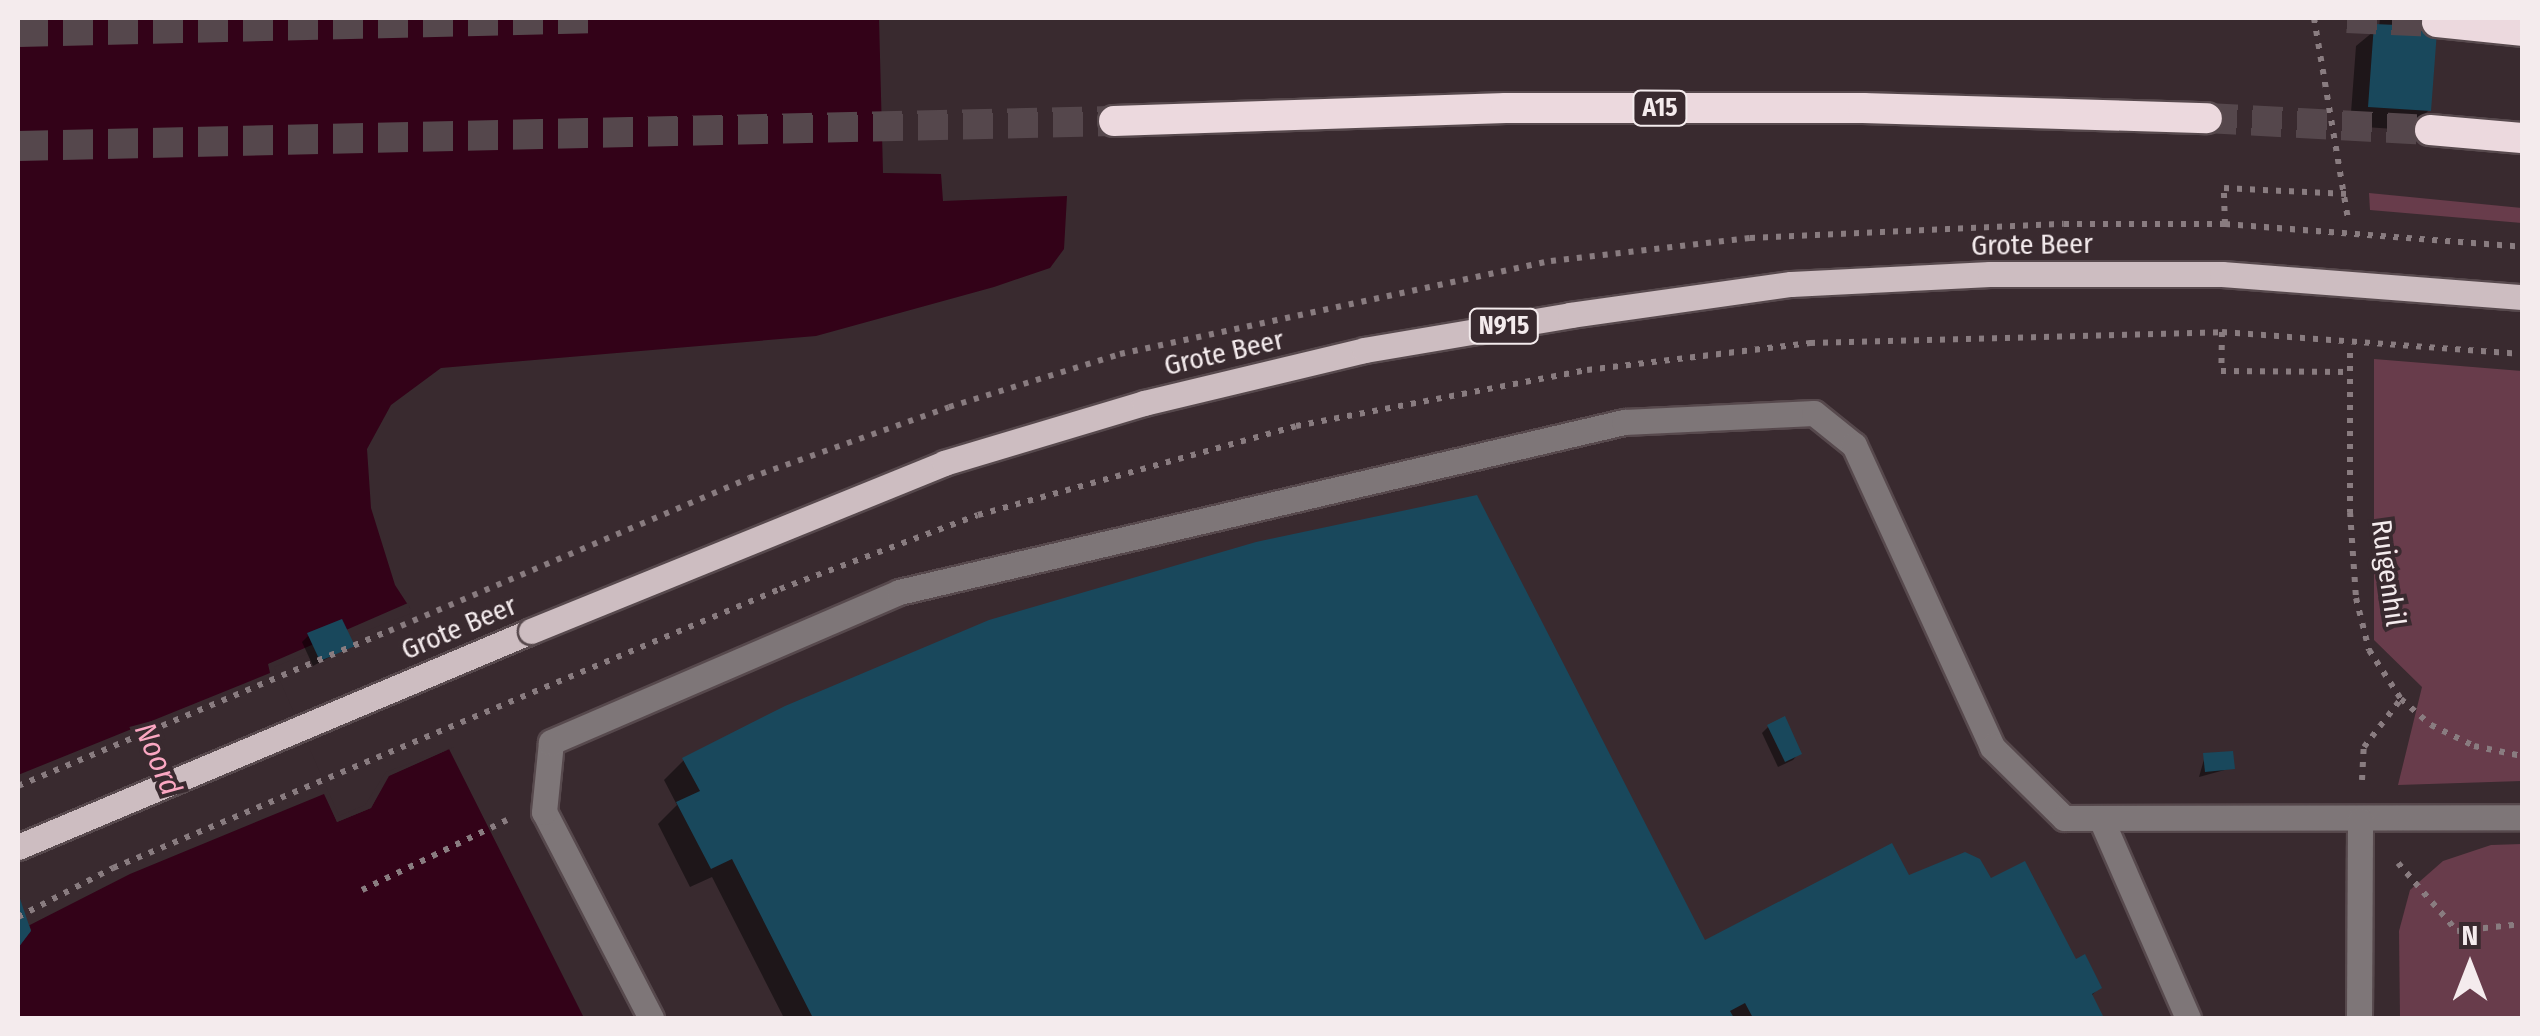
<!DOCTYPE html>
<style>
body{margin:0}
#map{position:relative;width:2540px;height:1036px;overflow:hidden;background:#392a2f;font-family:"Fira Sans Condensed",sans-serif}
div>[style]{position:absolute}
.green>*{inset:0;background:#683c4b}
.water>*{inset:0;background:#330218}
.pier>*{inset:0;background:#392a2f}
.shadow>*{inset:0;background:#0007}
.building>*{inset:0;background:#19485c}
.highway-tunnel>*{height:30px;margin-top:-15px;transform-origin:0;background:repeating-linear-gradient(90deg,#55474c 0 30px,transparent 0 45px)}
.path>*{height:6px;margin-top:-3px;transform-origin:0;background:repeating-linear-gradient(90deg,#897c80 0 5px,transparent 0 13px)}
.roads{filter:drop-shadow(2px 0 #57494d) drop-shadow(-2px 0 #57494d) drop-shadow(0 2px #57494d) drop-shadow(0 -2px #57494d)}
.minor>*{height:25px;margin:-12.5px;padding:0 12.5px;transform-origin:12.5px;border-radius:12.5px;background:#7e7678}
.major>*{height:25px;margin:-12.5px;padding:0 12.5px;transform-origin:12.5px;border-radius:12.5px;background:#cdbdc1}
.highway>*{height:30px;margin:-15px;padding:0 15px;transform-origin:15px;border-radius:15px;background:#ecd9de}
.path-bridge>*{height:6px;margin-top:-3px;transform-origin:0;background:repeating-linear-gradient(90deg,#897c80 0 5px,transparent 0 13px)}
.bridges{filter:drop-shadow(2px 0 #57494d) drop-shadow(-2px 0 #57494d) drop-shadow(0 2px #57494d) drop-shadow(0 -2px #57494d)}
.major-bridge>*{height:25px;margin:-12.5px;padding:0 12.5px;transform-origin:12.5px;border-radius:12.5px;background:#cdbdc1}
span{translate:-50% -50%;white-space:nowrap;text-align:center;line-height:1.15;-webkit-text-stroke:8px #392a2f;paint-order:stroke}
.shield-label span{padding:2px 8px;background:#392a2f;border:2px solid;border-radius:8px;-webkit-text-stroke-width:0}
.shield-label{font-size:25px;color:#f4ebed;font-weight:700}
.street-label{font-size:28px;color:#f4ebed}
.water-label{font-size:30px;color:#fba7c2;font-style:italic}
.frame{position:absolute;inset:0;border:20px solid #f4ebed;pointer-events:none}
.north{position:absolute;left:2420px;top:916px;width:100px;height:100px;-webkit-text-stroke:8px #392a2f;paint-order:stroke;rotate:0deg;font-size:28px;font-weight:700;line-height:40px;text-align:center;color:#f4ebed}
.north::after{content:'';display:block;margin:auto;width:35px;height:45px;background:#f4ebed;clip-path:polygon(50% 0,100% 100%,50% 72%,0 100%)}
</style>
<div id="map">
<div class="green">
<i style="clip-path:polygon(2369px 193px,2522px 208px,2522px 223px,2370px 210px)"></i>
<i style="clip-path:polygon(2374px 359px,2522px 371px,2522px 781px,2398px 785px,2422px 687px,2374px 640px)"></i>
<i style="clip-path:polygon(2522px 844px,2522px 1018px,2400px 1018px,2399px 931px,2410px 890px,2443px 861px,2491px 845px)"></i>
</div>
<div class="water">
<i style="clip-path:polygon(18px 18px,879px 18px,883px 173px,941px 174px,943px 201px,1067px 196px,1064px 249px,1050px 268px,994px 287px,816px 336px,441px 368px,391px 405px,367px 449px,371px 508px,395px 585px,410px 608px,269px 664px,337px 822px,371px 808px,388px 776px,449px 749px,584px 1018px,18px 1018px,18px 948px,31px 930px,18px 893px)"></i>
</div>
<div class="pier">
<i style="clip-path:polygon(408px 603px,412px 613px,274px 667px,339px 816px,365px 805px,386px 772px,454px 747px,389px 776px,371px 808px,337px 822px,324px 794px,130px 874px,26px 927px,18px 906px,18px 775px,270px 673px,268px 664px)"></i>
</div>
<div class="shadow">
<i style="clip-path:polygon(2380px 18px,2436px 18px,2429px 110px,2409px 130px,2350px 126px,2356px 46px,2379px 27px)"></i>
<i style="clip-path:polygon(308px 636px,352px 645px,313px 666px,302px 642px)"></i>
<i style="clip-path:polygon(1768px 727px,1799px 753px,1793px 760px,1778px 767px,1762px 733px)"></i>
<i style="clip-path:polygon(2205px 756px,2232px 768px,2199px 777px)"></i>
<i style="clip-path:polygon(684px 760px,1703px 944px,1907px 878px,1990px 882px,2099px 988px,2090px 997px,2102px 1018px,784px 1018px,712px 877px,690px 887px,658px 824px,677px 805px,664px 780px)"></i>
</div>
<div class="building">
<i style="clip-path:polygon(2397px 18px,2438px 18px,2431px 111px,2368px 107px,2374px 24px,2397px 25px)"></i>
<i style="clip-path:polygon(1477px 495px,1705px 940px,1892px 843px,1909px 875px,1965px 852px,1980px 859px,1991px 878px,2025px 861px,2076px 959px,2085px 954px,2102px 988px,2092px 994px,2104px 1018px,1753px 1018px,1745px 1003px,1730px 1011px,1734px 1018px,813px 1018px,732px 859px,711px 869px,676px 802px,700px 791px,682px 758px,785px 706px,989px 620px,1256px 542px)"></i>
<i style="clip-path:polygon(342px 619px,355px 646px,320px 661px,307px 633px)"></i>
<i style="clip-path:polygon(1785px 716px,1802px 754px,1785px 762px,1767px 725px)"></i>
<i style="clip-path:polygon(2233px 751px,2235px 769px,2205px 772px,2203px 753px)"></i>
<i style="clip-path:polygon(18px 893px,31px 931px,18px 948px)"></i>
</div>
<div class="highway-tunnel">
<i style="left:2347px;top:18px;width:90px;rotate:2.5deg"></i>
<i style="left:18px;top:32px;width:582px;rotate:-1.38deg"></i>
<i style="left:2207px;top:118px;width:223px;rotate:3.1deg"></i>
<i style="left:18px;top:146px;width:1096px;rotate:-1.31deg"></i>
</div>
<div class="path">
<i style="left:2314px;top:18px;width:205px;rotate:80.4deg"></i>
<i style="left:2225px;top:224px;width:36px;rotate:-92deg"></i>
<i style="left:2224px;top:188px;width:124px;rotate:2.8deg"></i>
<i style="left:2350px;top:353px;width:159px;rotate:90deg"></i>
<i style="left:2350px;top:512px;width:86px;rotate:86deg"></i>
<i style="left:2356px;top:598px;width:54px;rotate:76deg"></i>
<i style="left:2369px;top:650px;width:59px;rotate:56.9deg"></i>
<i style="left:2401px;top:699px;width:40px;rotate:41deg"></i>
<i style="left:2431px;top:725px;width:48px;rotate:26deg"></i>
<i style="left:2474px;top:746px;width:49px;rotate:11.8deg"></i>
<i style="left:2362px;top:780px;width:33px;rotate:-87deg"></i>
<i style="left:2364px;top:747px;width:61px;rotate:-52.4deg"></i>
<i style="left:18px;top:786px;width:402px;rotate:-22.7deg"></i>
<i style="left:2398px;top:863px;width:90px;rotate:49.1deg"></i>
<i style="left:2457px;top:931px;width:65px;rotate:-6.1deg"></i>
<i style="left:362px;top:890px;width:161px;rotate:-25.8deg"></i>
<i style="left:18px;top:917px;width:107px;rotate:-27.3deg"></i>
<i style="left:113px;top:868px;width:723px;rotate:-22.7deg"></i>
<i style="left:780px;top:589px;width:211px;rotate:-20.5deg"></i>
<i style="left:978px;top:515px;width:330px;rotate:-15.6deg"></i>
<i style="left:1296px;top:426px;width:296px;rotate:-10.9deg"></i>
<i style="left:1587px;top:370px;width:225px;rotate:-6.9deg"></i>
<i style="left:1810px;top:343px;width:412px;rotate:-1.5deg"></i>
<i style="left:2222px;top:332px;width:39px;rotate:91deg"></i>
<i style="left:2221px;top:371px;width:129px;rotate:0.4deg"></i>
</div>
<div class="roads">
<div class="minor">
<i style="left:2101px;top:819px;width:217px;rotate:66.4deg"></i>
<i style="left:651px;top:1018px;width:232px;rotate:-117.4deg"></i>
<i style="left:544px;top:812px;width:70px;rotate:-84.3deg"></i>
<i style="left:551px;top:742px;width:379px;rotate:-23.3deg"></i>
<i style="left:899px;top:592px;width:745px;rotate:-13.2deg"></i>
<i style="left:1624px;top:422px;width:190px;rotate:-2.7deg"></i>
<i style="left:1814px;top:413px;width:51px;rotate:38.7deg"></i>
<i style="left:1854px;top:445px;width:332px;rotate:65.4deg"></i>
<i style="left:1992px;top:747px;width:101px;rotate:44.6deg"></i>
<i style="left:2064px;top:818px;width:458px;rotate:-0.1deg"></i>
<i style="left:2359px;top:1018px;width:198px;rotate:-89.7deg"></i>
</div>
<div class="major">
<i style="left:18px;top:847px;width:557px;rotate:-22.83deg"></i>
</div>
<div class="highway">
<i style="left:2437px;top:22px;width:85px;rotate:6deg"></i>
<i style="left:1114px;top:121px;width:392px;rotate:-1.9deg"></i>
<i style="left:1506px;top:108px;width:357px"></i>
<i style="left:1863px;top:108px;width:344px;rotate:1.7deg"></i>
<i style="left:2430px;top:130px;width:92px;rotate:5deg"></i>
</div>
</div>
<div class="path-bridge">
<i style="left:2222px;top:332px;width:301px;rotate:4.2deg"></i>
<i style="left:389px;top:631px;width:391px;rotate:-23deg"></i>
<i style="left:749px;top:478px;width:212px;rotate:-19.5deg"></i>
<i style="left:949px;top:407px;width:179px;rotate:-17.2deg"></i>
<i style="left:1120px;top:354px;width:441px;rotate:-12.2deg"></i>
<i style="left:1551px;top:261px;width:200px;rotate:-6.6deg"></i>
<i style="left:1750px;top:238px;width:314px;rotate:-2.6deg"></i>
<i style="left:2064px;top:224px;width:161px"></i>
<i style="left:2225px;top:224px;width:298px;rotate:4.4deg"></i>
</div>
<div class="bridges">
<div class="major-bridge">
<i style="left:531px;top:631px;width:446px;rotate:-22.1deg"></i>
<i style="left:944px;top:463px;width:209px;rotate:-16.7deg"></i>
<i style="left:1144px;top:403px;width:226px;rotate:-13.5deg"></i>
<i style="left:1364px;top:350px;width:209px;rotate:-9.6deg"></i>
<i style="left:1570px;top:315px;width:223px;rotate:-8deg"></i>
<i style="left:1791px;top:284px;width:199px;rotate:-2.9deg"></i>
<i style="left:1990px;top:274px;width:232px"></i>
<i style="left:2222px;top:274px;width:301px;rotate:4.4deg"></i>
</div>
</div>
<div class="shield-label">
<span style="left:1660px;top:108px">A15</span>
<span style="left:1504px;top:326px">N915</span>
</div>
<div class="street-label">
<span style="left:2032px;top:245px;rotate:-1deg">Grote Beer</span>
<span style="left:1224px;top:353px;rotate:-13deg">Grote Beer</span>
<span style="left:2388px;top:573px;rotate:82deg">Ruigenhil</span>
<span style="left:459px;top:628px;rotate:-23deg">Grote Beer</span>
</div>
<div class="water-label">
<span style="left:158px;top:759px;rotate:67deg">Noord</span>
</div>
<div class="frame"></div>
<div class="north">N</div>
</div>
